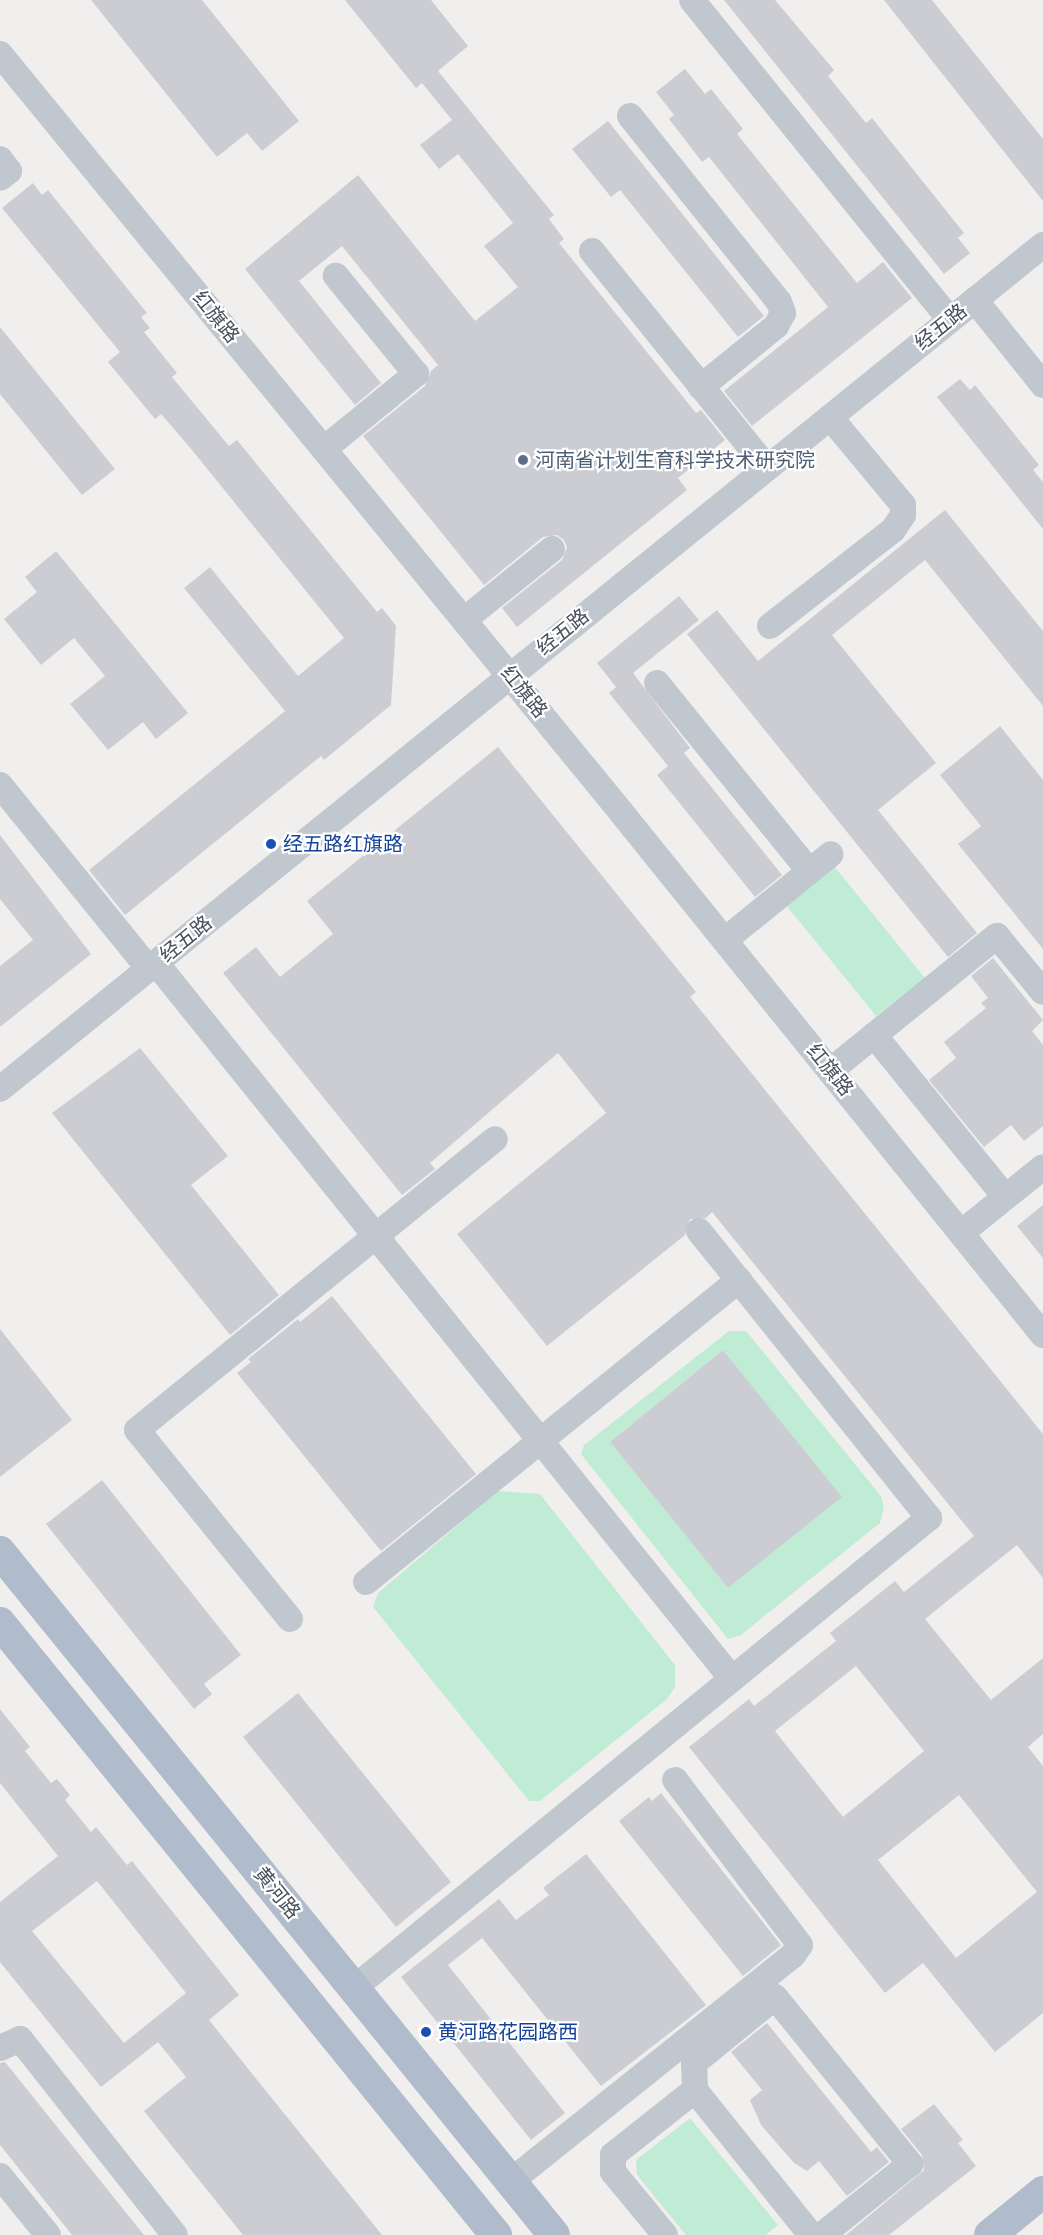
<!DOCTYPE html>
<meta charset="utf-8">
<style>
body{margin:0}
#map{position:relative;width:1043px;height:2235px;overflow:hidden;background:#f1efee;font-family:"Fira Sans Condensed","Noto Sans SC",sans-serif}
div>[style]{position:absolute}
.green>*{inset:0;background:#c0ecd6}
.building>*{inset:0;background:#cccdd3}
.minor>*{height:26px;margin:-13px;padding:0 13px;transform-origin:13px;border-radius:13px;background:#c0c7cf}
.major>*{height:32px;margin:-16px;padding:0 16px;transform-origin:16px;border-radius:16px;background:#b0bbcb}
.dots>*{width:16px;height:16px;translate:-50% -50%;box-sizing:border-box;border:3px solid #fff;border-radius:50%}
span{translate:-50% -50%;white-space:nowrap;text-align:center;line-height:1.15;-webkit-text-stroke:4.5px #fff;paint-order:stroke}
.street-label{font-size:20px;color:#48505b}
.service-label{font-size:20px;color:#4e5e75}
.left{translate:0 -50%;text-align:left}
.transit-label{font-size:20px;color:#164399}
</style>
<div id="map">
<div class="green">
<i style="clip-path:polygon(834px 866px,925px 978px,876px 1016px,786px 905px)"></i>
<i style="clip-path:polygon(evenodd,729px 1331px,746px 1331px,881px 1496px,884px 1507px,880px 1523px,741px 1635px,728px 1639px,581px 1454px,584px 1445px,729px 1331px,723px 1350px,841px 1497px,728px 1588px,610px 1442px,723px 1350px)"></i>
<i style="clip-path:polygon(498px 1491px,540px 1494px,675px 1665px,675px 1687px,667px 1699px,540px 1801px,529px 1801px,373px 1607px,378px 1593px)"></i>
<i style="clip-path:polygon(690px 2118px,778px 2225px,766px 2235px,686px 2235px,637px 2175px,636px 2160px)"></i>
</div>
<div class="building">
<i style="clip-path:polygon(91px 0,202px 0,299px 121px,262px 151px,247px 133px,217px 157px)"></i>
<i style="clip-path:polygon(345px 0,431px 0,468px 46px,438px 71px,554px 215px,549px 219px,564px 239px,559px 243px,696px 413px,701px 410px,725px 440px,678px 478px,687px 490px,517px 627px,502px 608px,562px 560px,567px 547px,564px 540px,557px 535px,543px 537px,484px 585px,363px 436px,425px 386px,431px 371px,438px 365px,342px 246px,299px 281px,381px 383px,355px 405px,245px 269px,358px 175px,475px 321px,518px 287px,484px 246px,513px 223px,458px 154px,439px 169px,420px 145px,452px 120px,422px 83px,416px 88px)"></i>
<i style="clip-path:polygon(724px 0,775px 0,834px 70px,828px 76px,866px 123px,872px 118px,964px 233px,958px 238px,970px 253px,944px 274px)"></i>
<i style="clip-path:polygon(884px 0,932px 0,1043px 139px,1043px 201px)"></i>
<i style="clip-path:polygon(685px 69px,705px 94px,711px 89px,743px 129px,737px 134px,857px 283px,883px 262px,912px 298px,752px 426px,724px 391px,828px 307px,709px 157px,702px 162px,669px 119px,674px 115px,656px 92px)"></i>
<i style="clip-path:polygon(608px 121px,764px 316px,738px 337px,620px 190px,611px 197px,572px 149px)"></i>
<i style="clip-path:polygon(33px 183px,42px 195px,48px 190px,147px 313px,141px 317px,150px 328px,144px 332px,177px 373px,172px 377px,229px 446px,237px 440px,377px 612px,382px 608px,396px 626px,391px 705px,324px 760px,321px 756px,125px 915px,89px 870px,285px 711px,184px 588px,210px 567px,298px 676px,344px 638px,192px 450px,161px 414px,155px 419px,108px 362px,120px 352px,2px 208px)"></i>
<i style="clip-path:polygon(0 327px,115px 469px,82px 495px,0 394px)"></i>
<i style="clip-path:polygon(960px 379px,970px 390px,975px 385px,1039px 465px,1033px 470px,1043px 482px,1043px 529px,937px 397px)"></i>
<i style="clip-path:polygon(945px 510px,1043px 631px,1043px 706px,925px 560px,832px 635px,936px 763px,878px 810px,977px 933px,948px 957px,687px 634px,717px 610px,758px 661px)"></i>
<i style="clip-path:polygon(56px 551px,188px 713px,156px 739px,143px 722px,108px 750px,70px 704px,105px 676px,74px 638px,41px 665px,4px 619px,37px 592px,25px 577px)"></i>
<i style="clip-path:polygon(679px 596px,699px 620px,633px 673px,690px 748px,684px 753px,782px 875px,755px 897px,657px 775px,668px 766px,609px 693px,616px 687px,597px 663px)"></i>
<i style="clip-path:polygon(1000px 726px,1043px 780px,1043px 949px,958px 844px,981px 826px,940px 775px)"></i>
<i style="clip-path:polygon(evenodd,498px 747px,696px 992px,690px 997px,1043px 1434px,1043px 1578px,1017px 1545px,925px 1619px,991px 1700px,1043px 1658px,1043px 1734px,1028px 1747px,1043px 1766px,1043px 2013px,995px 2052px,923px 1963px,885px 1993px,689px 1747px,749px 1699px,754px 1706px,836px 1641px,830px 1633px,895px 1581px,904px 1592px,974px 1536px,712px 1212px,706px 1218px,690px 1219px,685px 1235px,547px 1346px,457px 1234px,606px 1113px,558px 1053px,430px 1163px,435px 1169px,402px 1195px,223px 973px,256px 947px,280px 977px,333px 934px,307px 901px,498px 747px,856px 1666px,924px 1751px,843px 1817px,775px 1731px,856px 1666px,498px 747px,959px 1795px,1037px 1892px,956px 1958px,878px 1860px,959px 1795px)"></i>
<i style="clip-path:polygon(0 835px,91px 954px,0 1027px,0 966px,33px 940px,0 899px)"></i>
<i style="clip-path:polygon(993px 958px,1043px 1020px,1032px 1031px,1043px 1045px,1043px 1126px,1024px 1141px,1011px 1125px,984px 1147px,929px 1080px,956px 1058px,944px 1042px,986px 1008px,981px 1003px,988px 998px,971px 976px)"></i>
<i style="clip-path:polygon(140px 1048px,228px 1156px,191px 1185px,279px 1295px,230px 1335px,52px 1113px)"></i>
<i style="clip-path:polygon(1043px 1205px,1043px 1258px,1017px 1226px)"></i>
<i style="clip-path:polygon(332px 1296px,476px 1474px,381px 1551px,237px 1373px,251px 1362px,248px 1359px,298px 1319px,300px 1322px)"></i>
<i style="clip-path:polygon(0 1329px,72px 1420px,0 1477px)"></i>
<i style="clip-path:polygon(723px 1350px,842px 1497px,728px 1588px,610px 1442px)"></i>
<i style="clip-path:polygon(102px 1480px,241px 1655px,204px 1684px,212px 1694px,194px 1709px,46px 1524px)"></i>
<i style="clip-path:polygon(298px 1693px,451px 1882px,396px 1927px,243px 1737px)"></i>
<i style="clip-path:polygon(evenodd,0 1709px,30px 1747px,25px 1751px,51px 1783px,57px 1779px,70px 1795px,65px 1800px,91px 1832px,96px 1827px,127px 1865px,132px 1861px,239px 1995px,209px 2020px,382px 2235px,243px 2235px,144px 2111px,186px 2077px,158px 2042px,101px 2087px,0 1962px,0 1902px,58px 1856px,0 1783px,0 1709px,97px 1881px,186px 1993px,124px 2043px,32px 1931px,97px 1881px)"></i>
<i style="clip-path:polygon(661px 1793px,781px 1945px,743px 1976px,619px 1821px,649px 1797px,652px 1801px)"></i>
<i style="clip-path:polygon(586px 1854px,706px 2005px,601px 2086px,482px 1938px,448px 1965px,565px 2113px,531px 2140px,401px 1977px,499px 1899px,516px 1920px,549px 1895px,543px 1888px)"></i>
<i style="clip-path:polygon(767px 2023px,871px 2152px,877px 2147px,889px 2162px,847px 2196px,819px 2161px,807px 2171px,794px 2163px,761px 2125px,750px 2100px,762px 2090px,731px 2052px)"></i>
<i style="clip-path:polygon(5px 2062px,144px 2235px,72px 2235px,0 2145px,0 2063px)"></i>
<i style="clip-path:polygon(934px 2104px,963px 2140px,958px 2143px,976px 2166px,889px 2235px,846px 2235px,924px 2170px,922px 2155px,901px 2129px)"></i>
</div>
<div class="minor">
<i style="left:692px;top:0;width:411px;rotate:51.1deg"></i>
<i style="left:0;top:54px;width:980px;rotate:50.67deg"></i>
<i style="left:621px;top:812px;width:672px;rotate:51.1deg"></i>
<i style="left:630px;top:116px;width:238px;rotate:51.3deg"></i>
<i style="left:779px;top:302px;width:12px;rotate:70deg"></i>
<i style="left:783px;top:313px;width:15px;rotate:118deg"></i>
<i style="left:776px;top:326px;width:97px;rotate:140.9deg"></i>
<i style="left:0;top:159px;width:15px;rotate:53deg"></i>
<i style="left:9px;top:171px;width:11px;rotate:142deg"></i>
<i style="left:592px;top:251px;width:279px;rotate:51.1deg"></i>
<i style="left:975px;top:300px;width:109px;rotate:51.3deg"></i>
<i style="left:324px;top:449px;width:119px;rotate:-39.2deg"></i>
<i style="left:416px;top:374px;width:127px;rotate:-129.2deg"></i>
<i style="left:464px;top:620px;width:113px;rotate:-38.9deg"></i>
<i style="left:770px;top:626px;width:156px;rotate:-38deg"></i>
<i style="left:893px;top:530px;width:18px;rotate:-56deg"></i>
<i style="left:903px;top:515px;width:10px;rotate:-90deg"></i>
<i style="left:903px;top:505px;width:114px;rotate:-129.7deg"></i>
<i style="left:657px;top:683px;width:242px;rotate:51deg"></i>
<i style="left:0;top:785px;width:237px;rotate:51deg"></i>
<i style="left:725px;top:940px;width:136px;rotate:-39.1deg"></i>
<i style="left:156px;top:963px;width:919px;rotate:51.18deg"></i>
<i style="left:874px;top:1035px;width:208px;rotate:51deg"></i>
<i style="left:830px;top:1071px;width:215px;rotate:-39deg"></i>
<i style="left:997px;top:936px;width:72px;rotate:50.6deg"></i>
<i style="left:0;top:1089px;width:1342px;rotate:-38.98deg"></i>
<i style="left:961px;top:1233px;width:105px;rotate:-38.8deg"></i>
<i style="left:366px;top:1582px;width:480px;rotate:-39deg"></i>
<i style="left:290px;top:1619px;width:243px;rotate:-129deg"></i>
<i style="left:137px;top:1430px;width:461px;rotate:-39.1deg"></i>
<i style="left:354px;top:1988px;width:743px;rotate:-39.26deg"></i>
<i style="left:929px;top:1518px;width:368px;rotate:-128.7deg"></i>
<i style="left:0;top:2048px;width:22px;rotate:-24deg"></i>
<i style="left:20px;top:2039px;width:250px;rotate:51.7deg"></i>
<i style="left:0;top:2176px;width:76px;rotate:50.9deg"></i>
<i style="left:511px;top:2181px;width:361px;rotate:-38.7deg"></i>
<i style="left:793px;top:1955px;width:12px;rotate:-55deg"></i>
<i style="left:800px;top:1945px;width:207px;rotate:-127.1deg"></i>
<i style="left:665px;top:2235px;width:82px;rotate:-129.5deg"></i>
<i style="left:613px;top:2172px;width:17px;rotate:-90deg"></i>
<i style="left:613px;top:2155px;width:105px;rotate:-38.4deg"></i>
<i style="left:811px;top:2235px;width:186px;rotate:-128.7deg"></i>
<i style="left:695px;top:2090px;width:27px;rotate:-92deg"></i>
<i style="left:694px;top:2063px;width:104px;rotate:-39.2deg"></i>
<i style="left:775px;top:1997px;width:215px;rotate:51deg"></i>
<i style="left:910px;top:2164px;width:113px;rotate:141.1deg"></i>
</div>
<div class="major">
<i style="left:0;top:1552px;width:879px;rotate:50.95deg"></i>
<i style="left:0;top:1623px;width:788px;rotate:50.98deg"></i>
<i style="left:990px;top:2235px;width:68px;rotate:-39.1deg"></i>
</div>
<div class="dots">
<i style="left:523px;top:460px;background:#5c6f8a"></i>
<i style="left:271px;top:844px;background:#1a4fb4"></i>
<i style="left:426px;top:2032px;background:#1a4fb4"></i>
</div>
<div class="street-label">
<span style="left:216px;top:317px;rotate:51deg">红旗路</span>
<span style="left:941px;top:327px;rotate:-39deg">经五路</span>
<span style="left:563px;top:632px;rotate:-39deg">经五路</span>
<span style="left:524px;top:692px;rotate:51deg">红旗路</span>
<span style="left:186px;top:939px;rotate:-39deg">经五路</span>
<span style="left:830px;top:1070px;rotate:51deg">红旗路</span>
<span style="left:277px;top:1893px;rotate:51deg">黄河路</span>
</div>
<div class="service-label">
<span class="left" style="left:535px;top:460px">河南省计划生育科学技术研究院</span>
</div>
<div class="transit-label">
<span class="left" style="left:283px;top:844px">经五路红旗路</span>
<span class="left" style="left:438px;top:2032px">黄河路花园路西</span>
</div>
</div>
